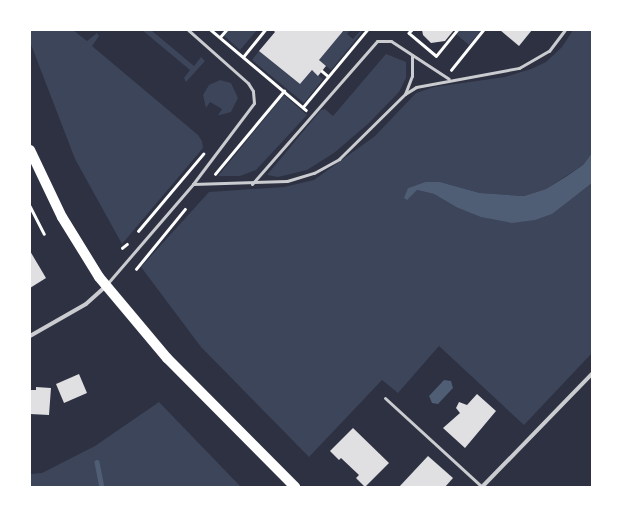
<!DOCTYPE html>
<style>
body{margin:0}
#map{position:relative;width:622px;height:517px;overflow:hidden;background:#2d3142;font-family:"Sofia Sans Condensed",sans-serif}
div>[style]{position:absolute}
.green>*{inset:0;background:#3c4559}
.water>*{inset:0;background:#4f5d75}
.stream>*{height:4.5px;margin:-2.25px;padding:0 2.25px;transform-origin:2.25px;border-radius:2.25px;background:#4f5d75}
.building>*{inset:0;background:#e0e0e3}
.path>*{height:2.5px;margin:-1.25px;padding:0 1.25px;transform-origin:1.25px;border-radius:1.25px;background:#fff}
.service>*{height:3px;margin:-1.5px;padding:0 1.5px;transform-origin:1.5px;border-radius:1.5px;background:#caccd0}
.minor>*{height:4px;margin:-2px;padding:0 2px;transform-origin:2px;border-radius:2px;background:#caccd0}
.primary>*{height:10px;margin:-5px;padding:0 5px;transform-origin:5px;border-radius:5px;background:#fff}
span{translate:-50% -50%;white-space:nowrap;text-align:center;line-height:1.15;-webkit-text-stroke:3px #fff;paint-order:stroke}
.frame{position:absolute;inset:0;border:31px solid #fff;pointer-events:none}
</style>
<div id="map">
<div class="green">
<i style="clip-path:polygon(30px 30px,73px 30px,87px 41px,97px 33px,99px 36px,92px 46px,198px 135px,202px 141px,203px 148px,122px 244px,75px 159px,30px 42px)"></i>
<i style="clip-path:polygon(142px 30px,151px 30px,194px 66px,201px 57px,205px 61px,186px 82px,184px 78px,190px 70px)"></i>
<i style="clip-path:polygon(227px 30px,257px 30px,240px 50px,223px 35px)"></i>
<i style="clip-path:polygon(344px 30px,350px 30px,347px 34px,353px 39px,361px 30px,362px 32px,331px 70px,319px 60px)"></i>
<i style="clip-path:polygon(460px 30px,465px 31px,481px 30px,469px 45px,456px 34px)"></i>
<i style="clip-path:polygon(573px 30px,592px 30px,592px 153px,583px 165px,546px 189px,524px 196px,480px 193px,440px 182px,425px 182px,408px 188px,409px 196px,417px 190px,434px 194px,456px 207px,572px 198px,592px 183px,592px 353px,524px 425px,439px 346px,398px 393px,382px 380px,309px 457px,201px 347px,141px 267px,209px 192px,284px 187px,314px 180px,375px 136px,416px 93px,434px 87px,505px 77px,531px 69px,546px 62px,562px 47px)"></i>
<i style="clip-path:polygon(259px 51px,300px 84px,312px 70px,323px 79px,304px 103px,252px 60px)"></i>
<i style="clip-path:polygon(386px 54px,406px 62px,406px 78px,399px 92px,369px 123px,334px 153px,307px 170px,278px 177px,267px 175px,321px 110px,325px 109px,333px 116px)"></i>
<i style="clip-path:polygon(220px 80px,231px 83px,238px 98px,231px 112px,220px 115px,218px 115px,222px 109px,210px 102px,206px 108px,203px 95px,209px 85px)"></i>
<i style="clip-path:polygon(284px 95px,307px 115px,256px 170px,240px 176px,218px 176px)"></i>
<i style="clip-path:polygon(159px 402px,241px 487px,30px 487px,30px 474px,42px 473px,95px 446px)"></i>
</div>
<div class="water">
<i style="clip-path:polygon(592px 153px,592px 183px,552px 214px,535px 220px,512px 223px,481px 217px,456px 207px,434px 194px,417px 190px,407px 200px,404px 198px,408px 188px,425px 182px,440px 182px,480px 193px,524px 196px,546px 189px,567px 176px,583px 165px)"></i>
<i style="clip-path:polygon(444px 380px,451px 381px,453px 388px,438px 404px,432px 403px,429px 396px)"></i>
</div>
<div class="stream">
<i style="left:97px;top:462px;width:25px;rotate:79deg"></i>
</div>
<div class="building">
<i style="clip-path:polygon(273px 30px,344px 30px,319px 60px,326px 66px,318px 76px,312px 70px,300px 84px,259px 51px,275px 32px)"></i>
<i style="clip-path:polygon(422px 30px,454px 30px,445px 41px,431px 43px,423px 35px)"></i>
<i style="clip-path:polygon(500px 30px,532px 30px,519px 46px)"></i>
<i style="clip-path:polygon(30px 251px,46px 278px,30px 288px)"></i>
<i style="clip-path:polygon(79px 374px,87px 393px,64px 403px,56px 384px)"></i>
<i style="clip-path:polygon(36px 387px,51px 388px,49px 415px,30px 414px,30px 390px,36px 390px)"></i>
<i style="clip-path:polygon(477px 394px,496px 411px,465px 448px,443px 428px,460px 413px,456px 408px,459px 402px,467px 405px)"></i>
<i style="clip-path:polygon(353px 428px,389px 463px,365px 487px,356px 478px,359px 475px,341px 458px,339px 460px,330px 451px)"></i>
<i style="clip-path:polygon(428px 456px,453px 478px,445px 487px,399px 487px)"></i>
</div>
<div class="path">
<i style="left:211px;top:30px;width:124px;rotate:40.1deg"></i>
<i style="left:412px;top:30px;width:4px;rotate:135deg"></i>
<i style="left:409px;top:33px;width:35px;rotate:40deg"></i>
<i style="left:436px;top:56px;width:33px;rotate:-51deg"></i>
<i style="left:220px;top:37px;width:9px;rotate:-49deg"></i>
<i style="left:243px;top:57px;width:35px;rotate:-51deg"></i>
<i style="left:451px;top:70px;width:51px;rotate:-51.3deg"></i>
<i style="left:322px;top:71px;width:8px;rotate:40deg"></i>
<i style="left:303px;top:107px;width:100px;rotate:-50.3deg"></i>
<i style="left:215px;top:174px;width:108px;rotate:-50.3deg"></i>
<i style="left:30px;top:206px;width:31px;rotate:63deg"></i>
<i style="left:138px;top:231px;width:101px;rotate:-49.8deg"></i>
<i style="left:122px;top:248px;width:6px;rotate:-39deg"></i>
<i style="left:136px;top:269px;width:77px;rotate:-50.8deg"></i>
</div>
<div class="service">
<i style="left:405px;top:94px;width:19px;rotate:-69deg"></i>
<i style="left:412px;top:76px;width:21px;rotate:-90deg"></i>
<i style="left:193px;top:184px;width:94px;rotate:-1.8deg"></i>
<i style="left:287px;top:181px;width:28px;rotate:-17deg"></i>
<i style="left:314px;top:173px;width:29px;rotate:-29deg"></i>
<i style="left:339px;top:159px;width:93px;rotate:-44.6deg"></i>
<i style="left:405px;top:94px;width:13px;rotate:-32deg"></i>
<i style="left:416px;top:87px;width:105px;rotate:-10.5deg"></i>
<i style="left:519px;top:68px;width:34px;rotate:-30deg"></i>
<i style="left:549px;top:51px;width:26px;rotate:-53deg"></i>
<i style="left:252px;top:184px;width:190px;rotate:-48.8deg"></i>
<i style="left:377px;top:41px;width:14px"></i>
<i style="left:391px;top:41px;width:69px;rotate:33.2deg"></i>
<i style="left:107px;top:284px;width:132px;rotate:-49.3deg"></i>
<i style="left:193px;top:184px;width:101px;rotate:-53deg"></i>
<i style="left:254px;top:103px;width:12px;rotate:-95deg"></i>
<i style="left:253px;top:91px;width:9px;rotate:-122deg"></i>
<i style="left:248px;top:83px;width:80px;rotate:-138.5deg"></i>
<i style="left:385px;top:398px;width:132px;rotate:42.5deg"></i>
</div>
<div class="minor">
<i style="left:30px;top:336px;width:64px;rotate:-29.7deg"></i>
<i style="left:86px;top:304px;width:27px;rotate:-42deg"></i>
<i style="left:482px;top:487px;width:158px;rotate:-45.8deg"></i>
</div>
<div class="primary">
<i style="left:30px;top:150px;width:74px;rotate:64.5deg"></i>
<i style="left:62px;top:217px;width:70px;rotate:58.3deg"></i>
<i style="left:99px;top:277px;width:106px;rotate:50deg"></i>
<i style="left:167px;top:358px;width:182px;rotate:45.2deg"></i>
</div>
<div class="frame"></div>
</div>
